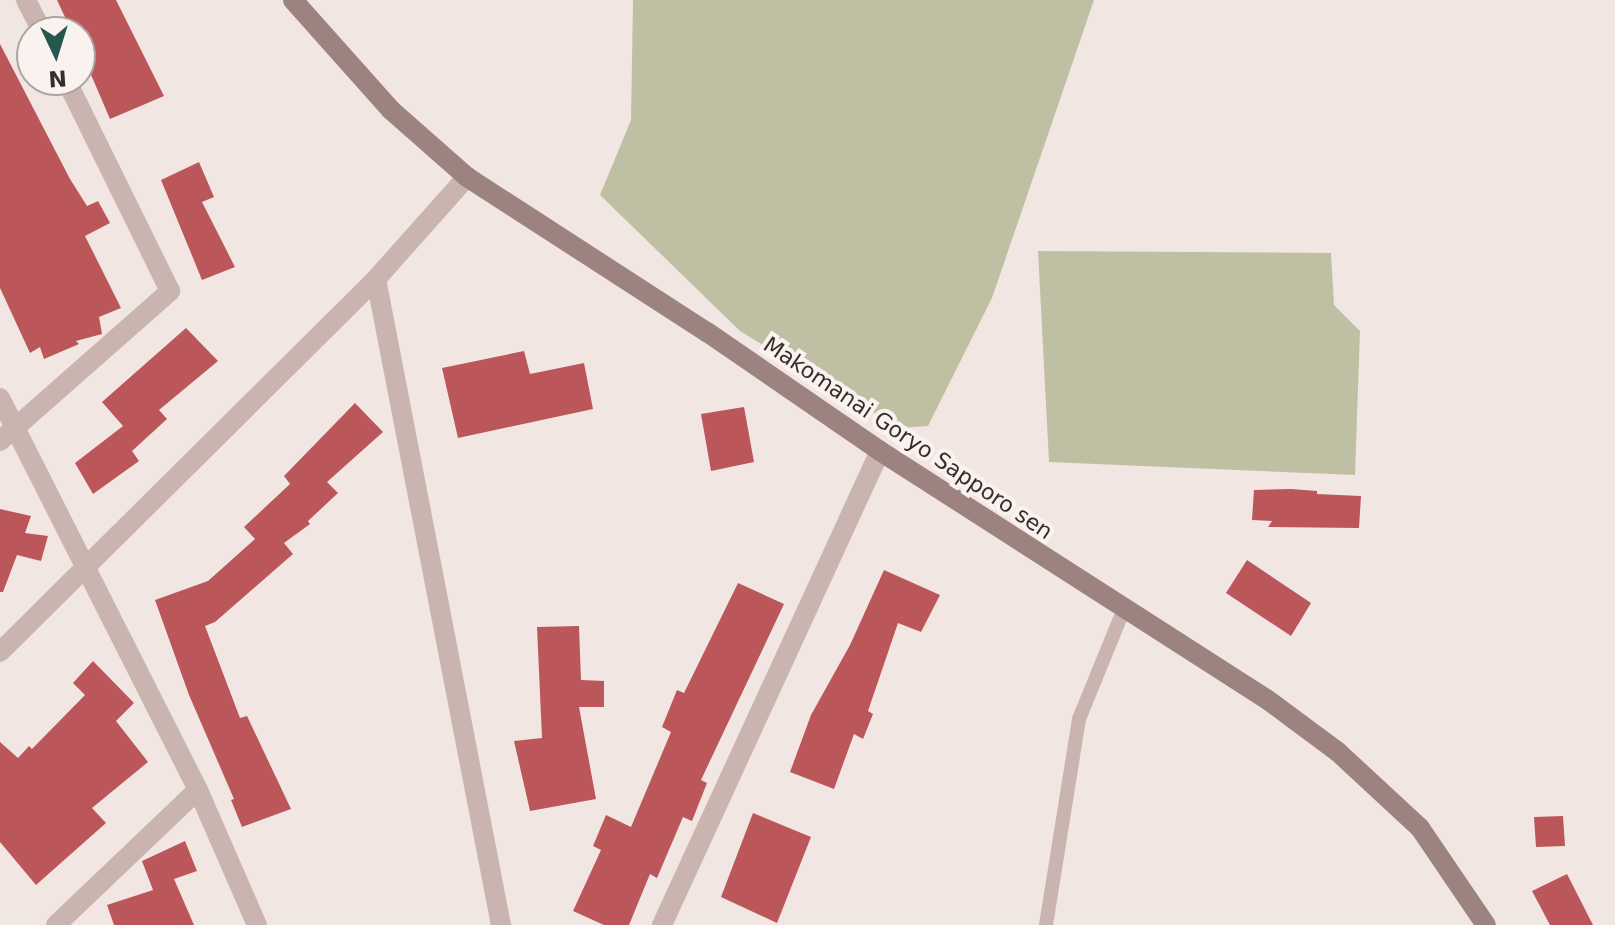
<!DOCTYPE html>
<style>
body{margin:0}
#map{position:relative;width:1615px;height:925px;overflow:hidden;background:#f2e6e3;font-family:"DejaVu Sans",sans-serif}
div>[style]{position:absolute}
.green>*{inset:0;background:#bfc0a3}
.building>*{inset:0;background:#bb575b}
.lane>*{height:14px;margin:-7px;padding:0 7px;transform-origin:7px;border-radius:7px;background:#cab4af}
.street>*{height:20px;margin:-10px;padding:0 10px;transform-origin:10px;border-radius:10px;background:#cab4af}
.secondary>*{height:20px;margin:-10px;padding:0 10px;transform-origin:10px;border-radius:10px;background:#9d8380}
span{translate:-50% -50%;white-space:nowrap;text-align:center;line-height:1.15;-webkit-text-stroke:8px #faf2ef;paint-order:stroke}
.street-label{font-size:22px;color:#392d2c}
.north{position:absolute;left:16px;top:16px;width:80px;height:80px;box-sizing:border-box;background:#faf2ef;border:2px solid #ada3a1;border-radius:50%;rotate:176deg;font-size:22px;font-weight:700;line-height:32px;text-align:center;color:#392d2c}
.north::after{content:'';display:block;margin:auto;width:28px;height:36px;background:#25574d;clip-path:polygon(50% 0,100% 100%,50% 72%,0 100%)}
</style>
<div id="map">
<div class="green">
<i style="clip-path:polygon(633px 0,1094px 0,992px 298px,928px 426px,899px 428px,740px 331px,600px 195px,631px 120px)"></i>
<i style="clip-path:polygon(1038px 251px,1331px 253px,1334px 305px,1360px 331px,1355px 475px,1049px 462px)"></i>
</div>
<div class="building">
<i style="clip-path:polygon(57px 0,116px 0,164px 96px,110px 119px,80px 49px,80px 32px,72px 32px)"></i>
<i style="clip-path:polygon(0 44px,70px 179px,87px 206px,98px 201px,110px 223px,85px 236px,121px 308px,99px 317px,102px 334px,76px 341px,79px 344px,44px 359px,40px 347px,30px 353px,0 288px)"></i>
<i style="clip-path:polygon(199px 162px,214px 197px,202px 202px,235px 267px,202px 280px,161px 180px)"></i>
<i style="clip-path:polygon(186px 328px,218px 361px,159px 410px,167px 419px,132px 451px,139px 461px,93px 494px,75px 463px,123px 426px,102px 402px)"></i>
<i style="clip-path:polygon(524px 351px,530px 374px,584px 363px,593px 409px,458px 438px,442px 368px)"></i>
<i style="clip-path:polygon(355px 403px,383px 432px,327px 482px,338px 493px,308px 521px,310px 524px,284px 543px,293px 554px,215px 622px,205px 626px,240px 718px,247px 716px,291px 809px,242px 827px,231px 800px,234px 799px,189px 695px,155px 600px,208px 581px,255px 539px,244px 527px,290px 484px,284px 476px)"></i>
<i style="clip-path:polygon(744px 407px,754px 462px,711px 471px,701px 414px)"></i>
<i style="clip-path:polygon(1291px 489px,1317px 491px,1317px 494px,1361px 496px,1359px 528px,1268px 527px,1272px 521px,1252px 520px,1254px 490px)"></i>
<i style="clip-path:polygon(0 509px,31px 516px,25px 533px,48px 536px,41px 561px,17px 555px,3px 592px,0 592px)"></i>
<i style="clip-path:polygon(1247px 560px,1311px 603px,1291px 636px,1226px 593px)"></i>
<i style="clip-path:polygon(884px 570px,940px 595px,921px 632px,898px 623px,868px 711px,873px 714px,863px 739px,854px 734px,834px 789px,790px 772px,811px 715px,850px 645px)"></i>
<i style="clip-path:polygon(738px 583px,784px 604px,701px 780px,707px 783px,692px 821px,683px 817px,657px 878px,650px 874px,629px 925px,604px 925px,573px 911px,601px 850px,593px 846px,606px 815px,631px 827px,671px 732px,662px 727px,677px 690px,684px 693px)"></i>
<i style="clip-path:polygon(579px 626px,581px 680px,604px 681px,604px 707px,579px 707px,596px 799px,530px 811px,514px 741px,542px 738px,537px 627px)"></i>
<i style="clip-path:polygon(93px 661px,134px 703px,116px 721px,148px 762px,92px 808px,106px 823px,36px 885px,0 842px,0 742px,18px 758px,29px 746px,32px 749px,85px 695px,73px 683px)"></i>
<i style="clip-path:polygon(753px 813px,811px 837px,777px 923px,721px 897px)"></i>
<i style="clip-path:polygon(1563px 816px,1565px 846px,1536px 847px,1534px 817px)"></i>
<i style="clip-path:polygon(185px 841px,197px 871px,174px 879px,194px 925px,114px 925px,107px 905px,153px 890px,142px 861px)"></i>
<i style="clip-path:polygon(1567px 874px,1593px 925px,1550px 925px,1532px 891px)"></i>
</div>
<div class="lane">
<i style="left:1046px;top:925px;width:209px;rotate:-80.9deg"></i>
<i style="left:1079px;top:719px;width:119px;rotate:-67.8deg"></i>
</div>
<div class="street">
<i style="left:26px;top:0;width:36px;rotate:63deg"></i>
<i style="left:376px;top:279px;width:658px;rotate:79.05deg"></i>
<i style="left:0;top:398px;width:439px;rotate:63.2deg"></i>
<i style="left:198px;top:790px;width:147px;rotate:66.4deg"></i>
<i style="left:0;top:441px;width:227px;rotate:-41.4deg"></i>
<i style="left:170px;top:291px;width:235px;rotate:-116.2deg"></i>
<i style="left:0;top:652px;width:530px;rotate:-44.77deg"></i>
<i style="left:376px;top:279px;width:137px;rotate:-48.3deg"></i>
<i style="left:56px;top:925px;width:196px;rotate:-43.6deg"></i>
<i style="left:662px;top:925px;width:522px;rotate:-65.3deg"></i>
</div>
<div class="secondary">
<i style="left:293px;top:0;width:147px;rotate:48.3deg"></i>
<i style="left:391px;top:110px;width:101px;rotate:41.4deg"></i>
<i style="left:467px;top:177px;width:286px;rotate:32.9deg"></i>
<i style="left:707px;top:332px;width:210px;rotate:34.5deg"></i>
<i style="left:880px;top:451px;width:461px;rotate:32.7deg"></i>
<i style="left:1268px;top:700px;width:87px;rotate:36.6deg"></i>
<i style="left:1338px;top:752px;width:112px;rotate:42.8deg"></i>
<i style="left:1420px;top:828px;width:117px;rotate:55.8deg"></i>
</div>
<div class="street-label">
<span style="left:908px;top:438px;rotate:34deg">Makomanai Goryo Sapporo sen</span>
</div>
<div class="north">N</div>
</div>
